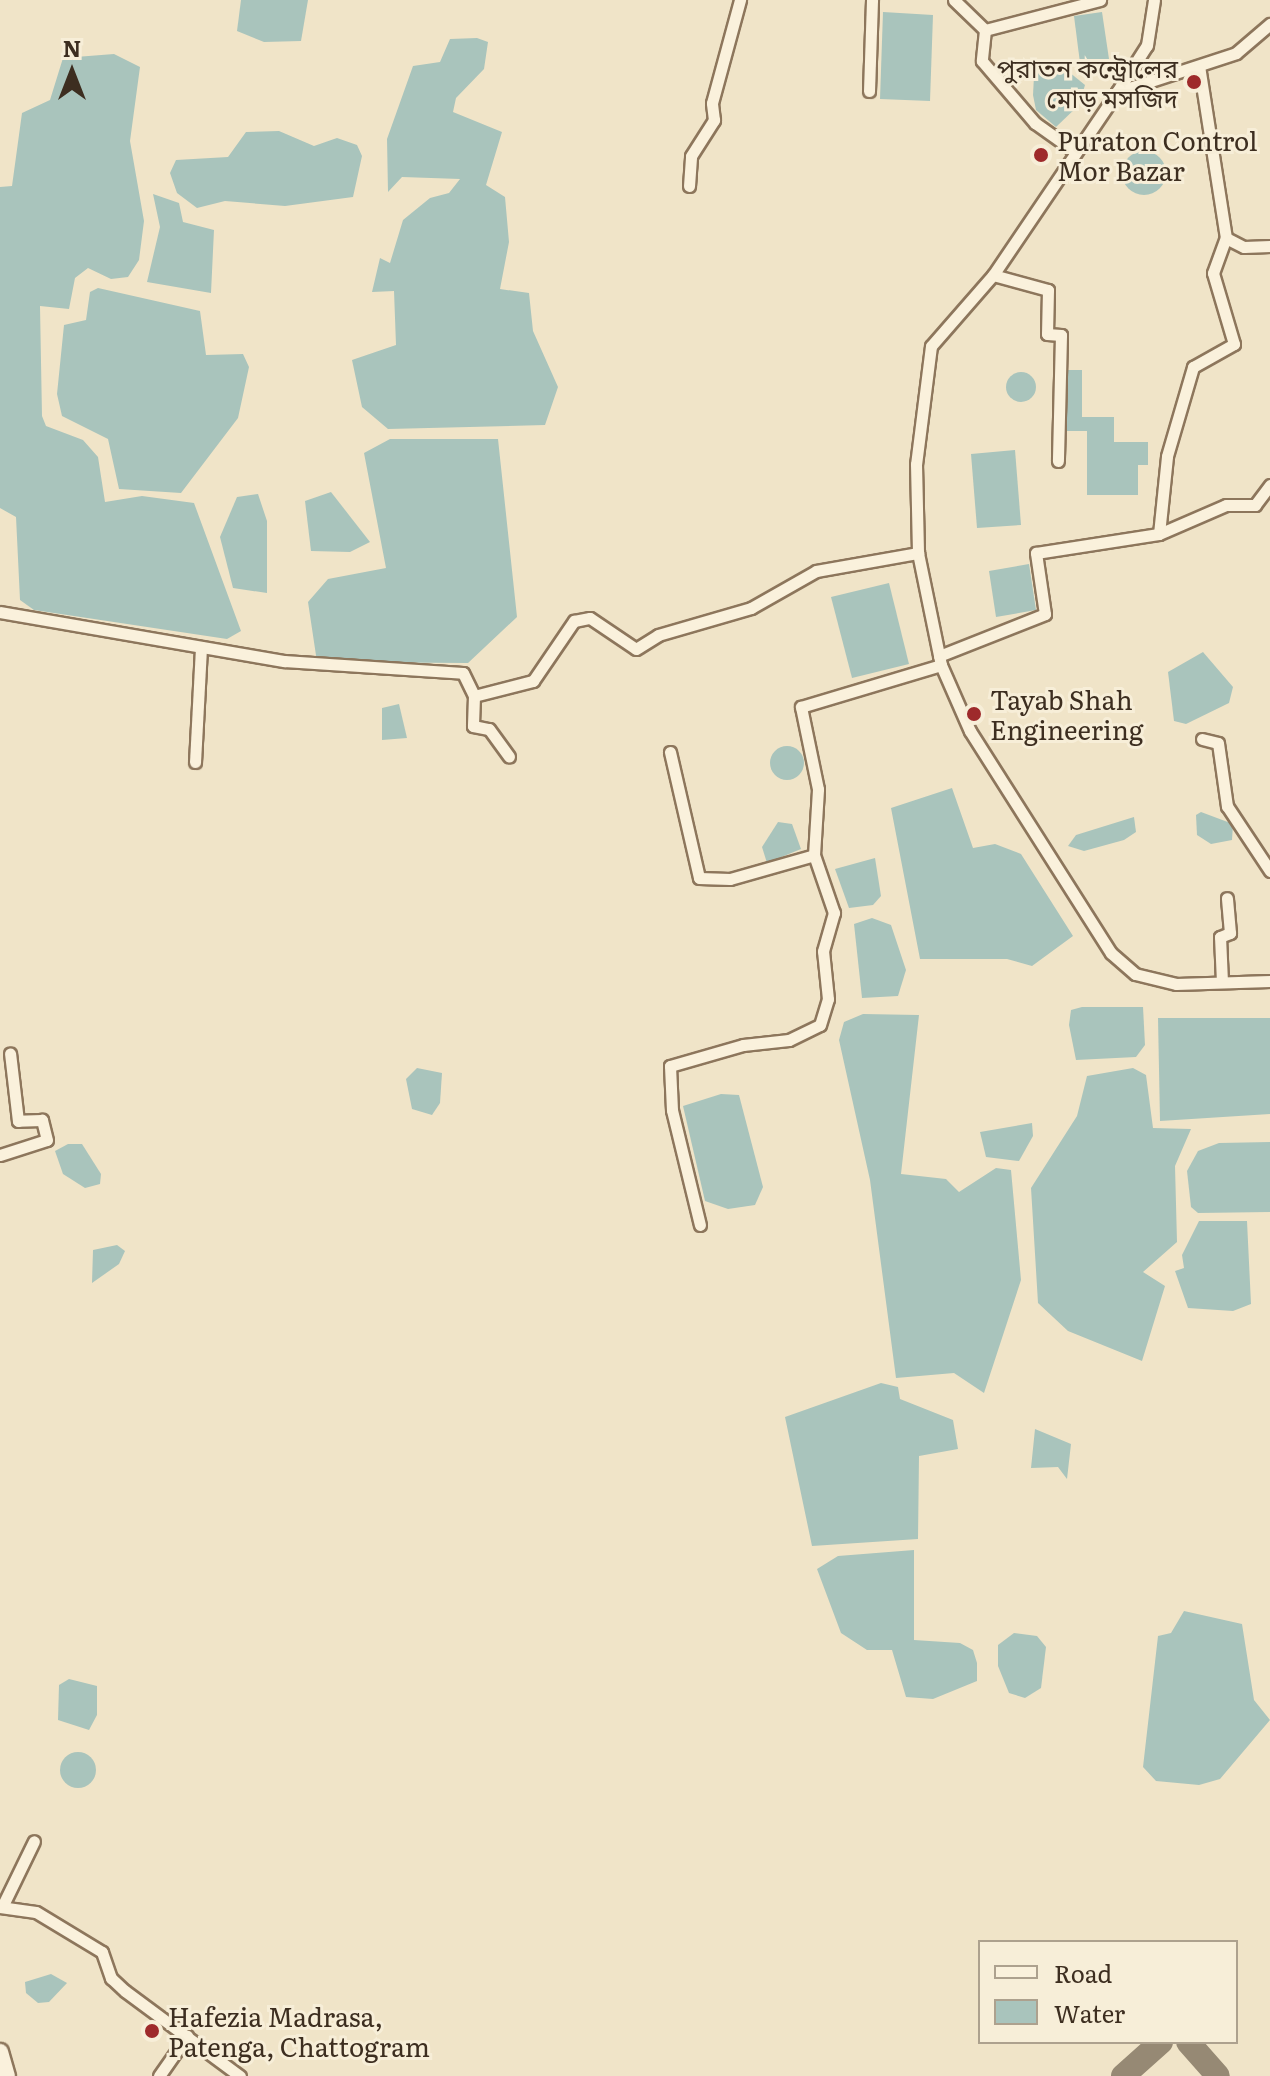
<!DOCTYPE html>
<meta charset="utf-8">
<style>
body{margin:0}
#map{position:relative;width:1270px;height:2076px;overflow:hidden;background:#f0e4c8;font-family:Literata,"Noto Sans Bengali",serif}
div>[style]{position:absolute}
.water>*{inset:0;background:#a9c4bc}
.round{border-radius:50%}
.taxiway>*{height:24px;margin:-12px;padding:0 12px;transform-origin:12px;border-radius:12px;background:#968974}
.roads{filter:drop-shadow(2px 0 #8d765c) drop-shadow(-2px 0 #8d765c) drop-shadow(0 2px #8d765c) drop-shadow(0 -2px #8d765c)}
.minor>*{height:11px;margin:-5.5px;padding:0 5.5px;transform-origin:5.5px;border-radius:5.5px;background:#faf1dc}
.secondary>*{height:16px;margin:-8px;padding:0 8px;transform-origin:8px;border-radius:8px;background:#faf1dc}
.dots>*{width:22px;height:22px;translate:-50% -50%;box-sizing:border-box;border:4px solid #f7eed8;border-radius:50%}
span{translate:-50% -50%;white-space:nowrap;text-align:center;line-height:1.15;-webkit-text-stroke:6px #f7eed8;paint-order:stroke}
.poi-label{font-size:26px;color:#3d2e20}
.right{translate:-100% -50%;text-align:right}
.left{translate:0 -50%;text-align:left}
.legend{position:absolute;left:978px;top:1940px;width:260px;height:104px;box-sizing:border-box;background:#f7eed8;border:2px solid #ada18e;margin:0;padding:10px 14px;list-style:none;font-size:24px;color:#3d2e20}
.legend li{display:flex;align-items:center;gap:16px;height:40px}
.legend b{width:40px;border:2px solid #ada18e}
.north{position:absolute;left:32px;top:32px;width:80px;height:80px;-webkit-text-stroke:6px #f7eed8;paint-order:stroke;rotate:0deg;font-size:22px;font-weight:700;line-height:32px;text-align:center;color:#3d2e20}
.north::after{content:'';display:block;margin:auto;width:28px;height:36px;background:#3d2e20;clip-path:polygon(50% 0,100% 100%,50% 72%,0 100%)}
</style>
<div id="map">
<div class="water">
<i style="clip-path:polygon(241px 0,308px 0,301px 41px,264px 42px,237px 31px)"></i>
<i style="clip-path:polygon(883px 12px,933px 15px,930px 101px,880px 99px)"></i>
<i style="clip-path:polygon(1102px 12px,1109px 59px,1080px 63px,1074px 16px)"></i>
<i style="clip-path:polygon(477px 38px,488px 42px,484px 69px,456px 98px,453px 112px,502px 132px,486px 185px,505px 197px,509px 242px,500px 289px,529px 293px,533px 331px,558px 387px,545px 425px,388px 429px,362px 407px,352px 360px,396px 345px,394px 291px,372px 292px,380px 258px,390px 263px,403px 220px,430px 198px,449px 193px,460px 179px,402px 177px,388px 192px,387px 139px,413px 66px,440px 62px,450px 39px)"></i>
<i style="clip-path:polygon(114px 54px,140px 67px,130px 141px,144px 221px,139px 260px,128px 277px,111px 279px,88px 268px,75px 278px,69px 309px,40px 306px,42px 416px,46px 426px,83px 440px,98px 457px,105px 502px,142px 496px,194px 503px,241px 631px,227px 639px,34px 610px,20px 600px,16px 517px,0 508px,0 187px,12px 186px,22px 113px,50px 100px,63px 58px)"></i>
<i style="clip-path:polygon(1053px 59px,1085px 85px,1079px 105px,1056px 127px,1036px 110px,1033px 95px,1034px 76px)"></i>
<i style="clip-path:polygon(279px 131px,314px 146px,337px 138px,357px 145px,362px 156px,353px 197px,285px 206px,225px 201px,197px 208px,177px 193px,170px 173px,176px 160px,228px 157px,246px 132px)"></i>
<i class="round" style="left:1122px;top:151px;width:44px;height:44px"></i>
<i style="clip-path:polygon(153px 194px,179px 203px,183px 222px,214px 230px,211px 293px,147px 282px,160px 227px)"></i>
<i style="clip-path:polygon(98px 288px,200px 311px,206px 355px,243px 354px,249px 367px,238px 418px,181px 493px,119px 489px,108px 439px,62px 416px,57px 394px,64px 325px,86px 320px,90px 292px)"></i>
<i style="clip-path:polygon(1065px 370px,1082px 370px,1082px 417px,1114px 417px,1114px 442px,1148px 442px,1148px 465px,1138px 465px,1138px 495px,1087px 495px,1087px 431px,1064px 431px)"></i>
<i class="round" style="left:1006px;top:372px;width:30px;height:30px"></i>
<i style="clip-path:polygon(390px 439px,498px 439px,517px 617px,468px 663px,317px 662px,308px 602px,328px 579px,386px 568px,364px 453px)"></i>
<i style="clip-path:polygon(1015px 450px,1021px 525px,977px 528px,971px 454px)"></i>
<i style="clip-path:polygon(331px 492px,370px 542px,350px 552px,311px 551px,305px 501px)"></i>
<i style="clip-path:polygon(258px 494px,267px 521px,267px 593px,233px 588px,220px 537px,237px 497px)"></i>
<i style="clip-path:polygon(1029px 564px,1036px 610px,996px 617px,989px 571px)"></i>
<i style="clip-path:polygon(889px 583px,909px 664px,852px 678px,831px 597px)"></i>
<i style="clip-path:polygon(1203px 652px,1233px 687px,1229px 703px,1186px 724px,1174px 721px,1168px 672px)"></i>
<i style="clip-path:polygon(399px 704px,407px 738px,382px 740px,382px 708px)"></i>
<i class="round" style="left:770px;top:746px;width:34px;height:34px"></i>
<i style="clip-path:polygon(952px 788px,973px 848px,995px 844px,1021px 854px,1073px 936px,1032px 966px,1007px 959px,920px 959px,891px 808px)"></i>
<i style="clip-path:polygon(1201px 812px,1233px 824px,1232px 840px,1211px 844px,1197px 835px,1196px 815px)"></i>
<i style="clip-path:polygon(1134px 817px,1136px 832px,1124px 840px,1084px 851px,1068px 846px,1076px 835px)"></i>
<i style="clip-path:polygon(778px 822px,792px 824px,801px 849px,767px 863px,762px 847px)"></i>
<i style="clip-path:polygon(875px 858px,881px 896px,873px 905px,849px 908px,835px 869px)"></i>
<i style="clip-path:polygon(872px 918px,891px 925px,906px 970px,898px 996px,862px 998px,854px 924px)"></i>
<i style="clip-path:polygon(1082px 1007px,1143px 1007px,1145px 1045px,1136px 1057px,1076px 1060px,1069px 1025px,1071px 1010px)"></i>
<i style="clip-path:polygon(863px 1014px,919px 1015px,901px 1174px,946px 1179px,959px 1192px,996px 1168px,1011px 1170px,1021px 1280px,984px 1393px,954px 1373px,896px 1378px,870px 1180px,839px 1040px,844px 1022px)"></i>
<i style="clip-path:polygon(1158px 1018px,1270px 1018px,1270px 1114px,1160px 1121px)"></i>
<i style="clip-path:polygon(417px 1068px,442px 1073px,440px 1103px,432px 1115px,412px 1109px,406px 1079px)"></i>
<i style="clip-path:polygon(1133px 1068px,1146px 1075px,1153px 1128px,1191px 1129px,1175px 1166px,1177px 1242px,1143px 1272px,1165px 1286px,1142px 1361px,1068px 1331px,1038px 1303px,1031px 1188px,1077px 1116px,1087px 1076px)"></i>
<i style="clip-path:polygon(721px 1094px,739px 1095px,763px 1187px,755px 1205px,728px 1209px,705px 1201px,683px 1106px)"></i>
<i style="clip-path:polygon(1032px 1123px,1033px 1136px,1019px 1161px,986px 1157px,980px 1132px)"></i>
<i style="clip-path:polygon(1270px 1142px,1270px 1212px,1198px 1213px,1191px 1207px,1187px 1171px,1198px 1151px,1219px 1143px)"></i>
<i style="clip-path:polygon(68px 1144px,82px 1144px,101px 1174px,100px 1184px,85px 1188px,63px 1174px,55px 1151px)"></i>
<i style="clip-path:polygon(1199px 1221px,1247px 1221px,1251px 1304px,1233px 1311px,1188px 1308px,1175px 1271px,1184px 1268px,1182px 1255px)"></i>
<i style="clip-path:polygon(117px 1245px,125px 1251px,119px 1264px,92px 1283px,93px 1250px)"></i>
<i style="clip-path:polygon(881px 1383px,898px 1387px,900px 1399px,953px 1420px,958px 1449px,919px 1456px,918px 1539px,812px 1546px,785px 1417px)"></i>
<i style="clip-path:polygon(1035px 1429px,1071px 1444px,1067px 1479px,1058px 1467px,1031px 1468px)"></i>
<i style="clip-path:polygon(914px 1550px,914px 1640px,960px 1643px,973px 1650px,977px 1663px,977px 1681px,933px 1699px,906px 1697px,892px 1650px,867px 1650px,841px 1633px,817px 1569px,838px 1556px)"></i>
<i style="clip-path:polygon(1184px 1611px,1242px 1624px,1254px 1700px,1270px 1720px,1220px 1779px,1199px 1785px,1156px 1781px,1143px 1767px,1158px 1636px,1171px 1633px)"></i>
<i style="clip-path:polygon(1014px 1633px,1037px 1636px,1046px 1647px,1041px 1688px,1025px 1698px,1009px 1693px,998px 1666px,998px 1645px)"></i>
<i style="clip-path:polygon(69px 1679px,97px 1686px,97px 1715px,89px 1730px,58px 1720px,59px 1685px)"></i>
<i class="round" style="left:60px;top:1752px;width:36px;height:36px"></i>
<i style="clip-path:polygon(51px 1974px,67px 1983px,49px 2002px,38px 2003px,26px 1993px,25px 1982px)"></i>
</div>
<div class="taxiway">
<i style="left:1188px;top:2042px;width:45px;rotate:48.6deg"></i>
<i style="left:1123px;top:2076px;width:51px;rotate:-41.8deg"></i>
</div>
<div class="roads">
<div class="minor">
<i style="left:954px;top:0;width:43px;rotate:44.1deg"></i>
<i style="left:985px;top:30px;width:31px;rotate:96deg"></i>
<i style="left:982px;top:61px;width:82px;rotate:49.5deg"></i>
<i style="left:1035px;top:123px;width:50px;rotate:35.3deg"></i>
<i style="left:1154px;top:0;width:46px;rotate:98.8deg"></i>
<i style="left:1147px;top:45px;width:56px;rotate:122.6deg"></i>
<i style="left:1117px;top:92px;width:221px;rotate:124.1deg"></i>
<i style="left:993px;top:275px;width:94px;rotate:131.1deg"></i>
<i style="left:931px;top:346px;width:119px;rotate:97.2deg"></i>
<i style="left:916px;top:464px;width:89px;rotate:88.7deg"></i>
<i style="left:918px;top:553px;width:114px;rotate:78.4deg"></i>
<i style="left:941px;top:665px;width:72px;rotate:66.3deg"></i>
<i style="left:970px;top:731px;width:263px;rotate:57.6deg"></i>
<i style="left:1111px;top:953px;width:32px;rotate:41deg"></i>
<i style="left:1135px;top:974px;width:42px;rotate:13.7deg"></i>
<i style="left:1176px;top:984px;width:94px;rotate:-1.8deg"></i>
<i style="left:985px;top:30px;width:119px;rotate:-14.6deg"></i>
<i style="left:869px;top:91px;width:91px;rotate:-88.1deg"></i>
<i style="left:1117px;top:92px;width:125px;rotate:-18.1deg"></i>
<i style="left:1236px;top:53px;width:45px;rotate:-40.5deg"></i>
<i style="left:689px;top:186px;width:30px;rotate:-86deg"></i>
<i style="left:691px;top:156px;width:43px;rotate:-57.4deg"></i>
<i style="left:714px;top:120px;width:17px;rotate:-97deg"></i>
<i style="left:712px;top:103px;width:107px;rotate:-74.8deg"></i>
<i style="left:1226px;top:238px;width:20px;rotate:27deg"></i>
<i style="left:1244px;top:247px;width:26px;rotate:-2deg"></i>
<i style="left:993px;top:275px;width:57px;rotate:15.3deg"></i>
<i style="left:1048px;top:290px;width:44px;rotate:91.3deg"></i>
<i style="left:1047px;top:334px;width:14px;rotate:4deg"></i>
<i style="left:1061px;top:335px;width:126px;rotate:91.4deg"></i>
<i style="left:1159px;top:534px;width:78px;rotate:-84.1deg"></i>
<i style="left:1167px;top:456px;width:93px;rotate:-73.7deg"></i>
<i style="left:1193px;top:367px;width:47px;rotate:-29.3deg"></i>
<i style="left:1234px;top:344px;width:74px;rotate:-106.5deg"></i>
<i style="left:1213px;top:273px;width:37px;rotate:-70deg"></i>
<i style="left:1226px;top:238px;width:174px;rotate:-98.9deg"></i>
<i style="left:0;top:612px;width:288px;rotate:9.8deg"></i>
<i style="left:284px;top:661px;width:179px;rotate:3.8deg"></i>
<i style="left:463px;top:673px;width:25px;rotate:64deg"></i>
<i style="left:474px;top:696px;width:30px;rotate:92deg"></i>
<i style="left:473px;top:726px;width:16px;rotate:11deg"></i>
<i style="left:489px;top:729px;width:34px;rotate:54deg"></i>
<i style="left:939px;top:656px;width:114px;rotate:-21.6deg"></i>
<i style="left:1045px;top:614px;width:62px;rotate:-98.4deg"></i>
<i style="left:1036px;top:553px;width:124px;rotate:-8.8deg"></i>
<i style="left:1159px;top:534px;width:73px;rotate:-23.4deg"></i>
<i style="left:1226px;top:505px;width:29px"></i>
<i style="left:1255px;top:505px;width:25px;rotate:-53deg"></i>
<i style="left:474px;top:696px;width:61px;rotate:-14.3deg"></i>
<i style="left:533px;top:681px;width:73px;rotate:-55.7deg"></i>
<i style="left:574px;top:621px;width:16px;rotate:-11deg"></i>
<i style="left:590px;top:618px;width:55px;rotate:34deg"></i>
<i style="left:636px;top:649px;width:26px;rotate:-32deg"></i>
<i style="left:658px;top:635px;width:97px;rotate:-16.2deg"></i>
<i style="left:751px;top:608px;width:75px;rotate:-29.6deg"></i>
<i style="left:816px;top:571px;width:104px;rotate:-10deg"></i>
<i style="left:1202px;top:739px;width:16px;rotate:14deg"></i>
<i style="left:1218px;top:743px;width:64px;rotate:81.9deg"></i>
<i style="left:1227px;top:806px;width:78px;rotate:56.5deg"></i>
<i style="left:670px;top:752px;width:129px;rotate:77deg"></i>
<i style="left:699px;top:878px;width:31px;rotate:2deg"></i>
<i style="left:730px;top:879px;width:87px;rotate:-15.9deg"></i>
<i style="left:195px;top:762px;width:115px;rotate:-87deg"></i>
<i style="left:1222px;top:982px;width:45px;rotate:-92.5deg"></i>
<i style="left:1220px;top:937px;width:11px;rotate:-22deg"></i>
<i style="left:1230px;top:933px;width:35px;rotate:-95deg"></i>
<i style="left:0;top:1155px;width:49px;rotate:-17.7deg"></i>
<i style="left:47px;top:1140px;width:21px;rotate:-104deg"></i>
<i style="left:42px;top:1120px;width:24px;rotate:178deg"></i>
<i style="left:18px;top:1121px;width:68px;rotate:-96.7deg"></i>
<i style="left:700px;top:1225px;width:118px;rotate:-103.7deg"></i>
<i style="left:672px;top:1110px;width:44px;rotate:-92.6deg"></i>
<i style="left:670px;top:1066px;width:76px;rotate:-16deg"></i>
<i style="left:743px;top:1045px;width:46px;rotate:-6.2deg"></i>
<i style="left:789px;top:1040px;width:34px;rotate:-26deg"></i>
<i style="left:820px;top:1025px;width:27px;rotate:-73deg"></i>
<i style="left:828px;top:999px;width:48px;rotate:-95.9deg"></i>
<i style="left:823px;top:951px;width:40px;rotate:-74deg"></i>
<i style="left:834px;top:913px;width:61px;rotate:-109deg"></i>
<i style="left:814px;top:855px;width:66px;rotate:-86.5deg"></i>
<i style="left:818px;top:789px;width:84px;rotate:-101.7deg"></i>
<i style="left:801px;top:707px;width:146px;rotate:-16.7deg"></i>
<i style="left:0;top:1907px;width:36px;rotate:8deg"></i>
<i style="left:36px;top:1912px;width:77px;rotate:31.2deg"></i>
<i style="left:102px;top:1952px;width:28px;rotate:71deg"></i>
<i style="left:111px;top:1978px;width:19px;rotate:43deg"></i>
<i style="left:125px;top:1991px;width:143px;rotate:36.5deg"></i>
<i style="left:2px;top:1907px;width:73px;rotate:-64.1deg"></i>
<i style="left:159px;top:2076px;width:49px;rotate:-55deg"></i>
</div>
<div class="secondary">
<i style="left:0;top:2052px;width:25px;rotate:74deg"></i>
</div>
</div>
<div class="dots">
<i style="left:1194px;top:82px;background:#9e2a2b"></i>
<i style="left:1041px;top:155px;background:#9e2a2b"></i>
<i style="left:974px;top:714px;background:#9e2a2b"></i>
<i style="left:152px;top:2031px;background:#9e2a2b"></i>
</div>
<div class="poi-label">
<span class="right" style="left:1178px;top:82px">পুরাতন কন্ট্রোলের<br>মোড় মসজিদ</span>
<span class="left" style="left:1057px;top:155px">Puraton Control<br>Mor Bazar</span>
<span class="left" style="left:990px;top:714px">Tayab Shah<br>Engineering</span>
<span class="left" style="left:168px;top:2031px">Hafezia Madrasa,<br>Patenga, Chattogram</span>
</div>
<ul class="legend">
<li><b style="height:10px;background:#faf1dc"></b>Road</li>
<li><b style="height:22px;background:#a9c4bc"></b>Water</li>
</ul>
<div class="north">N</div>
</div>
